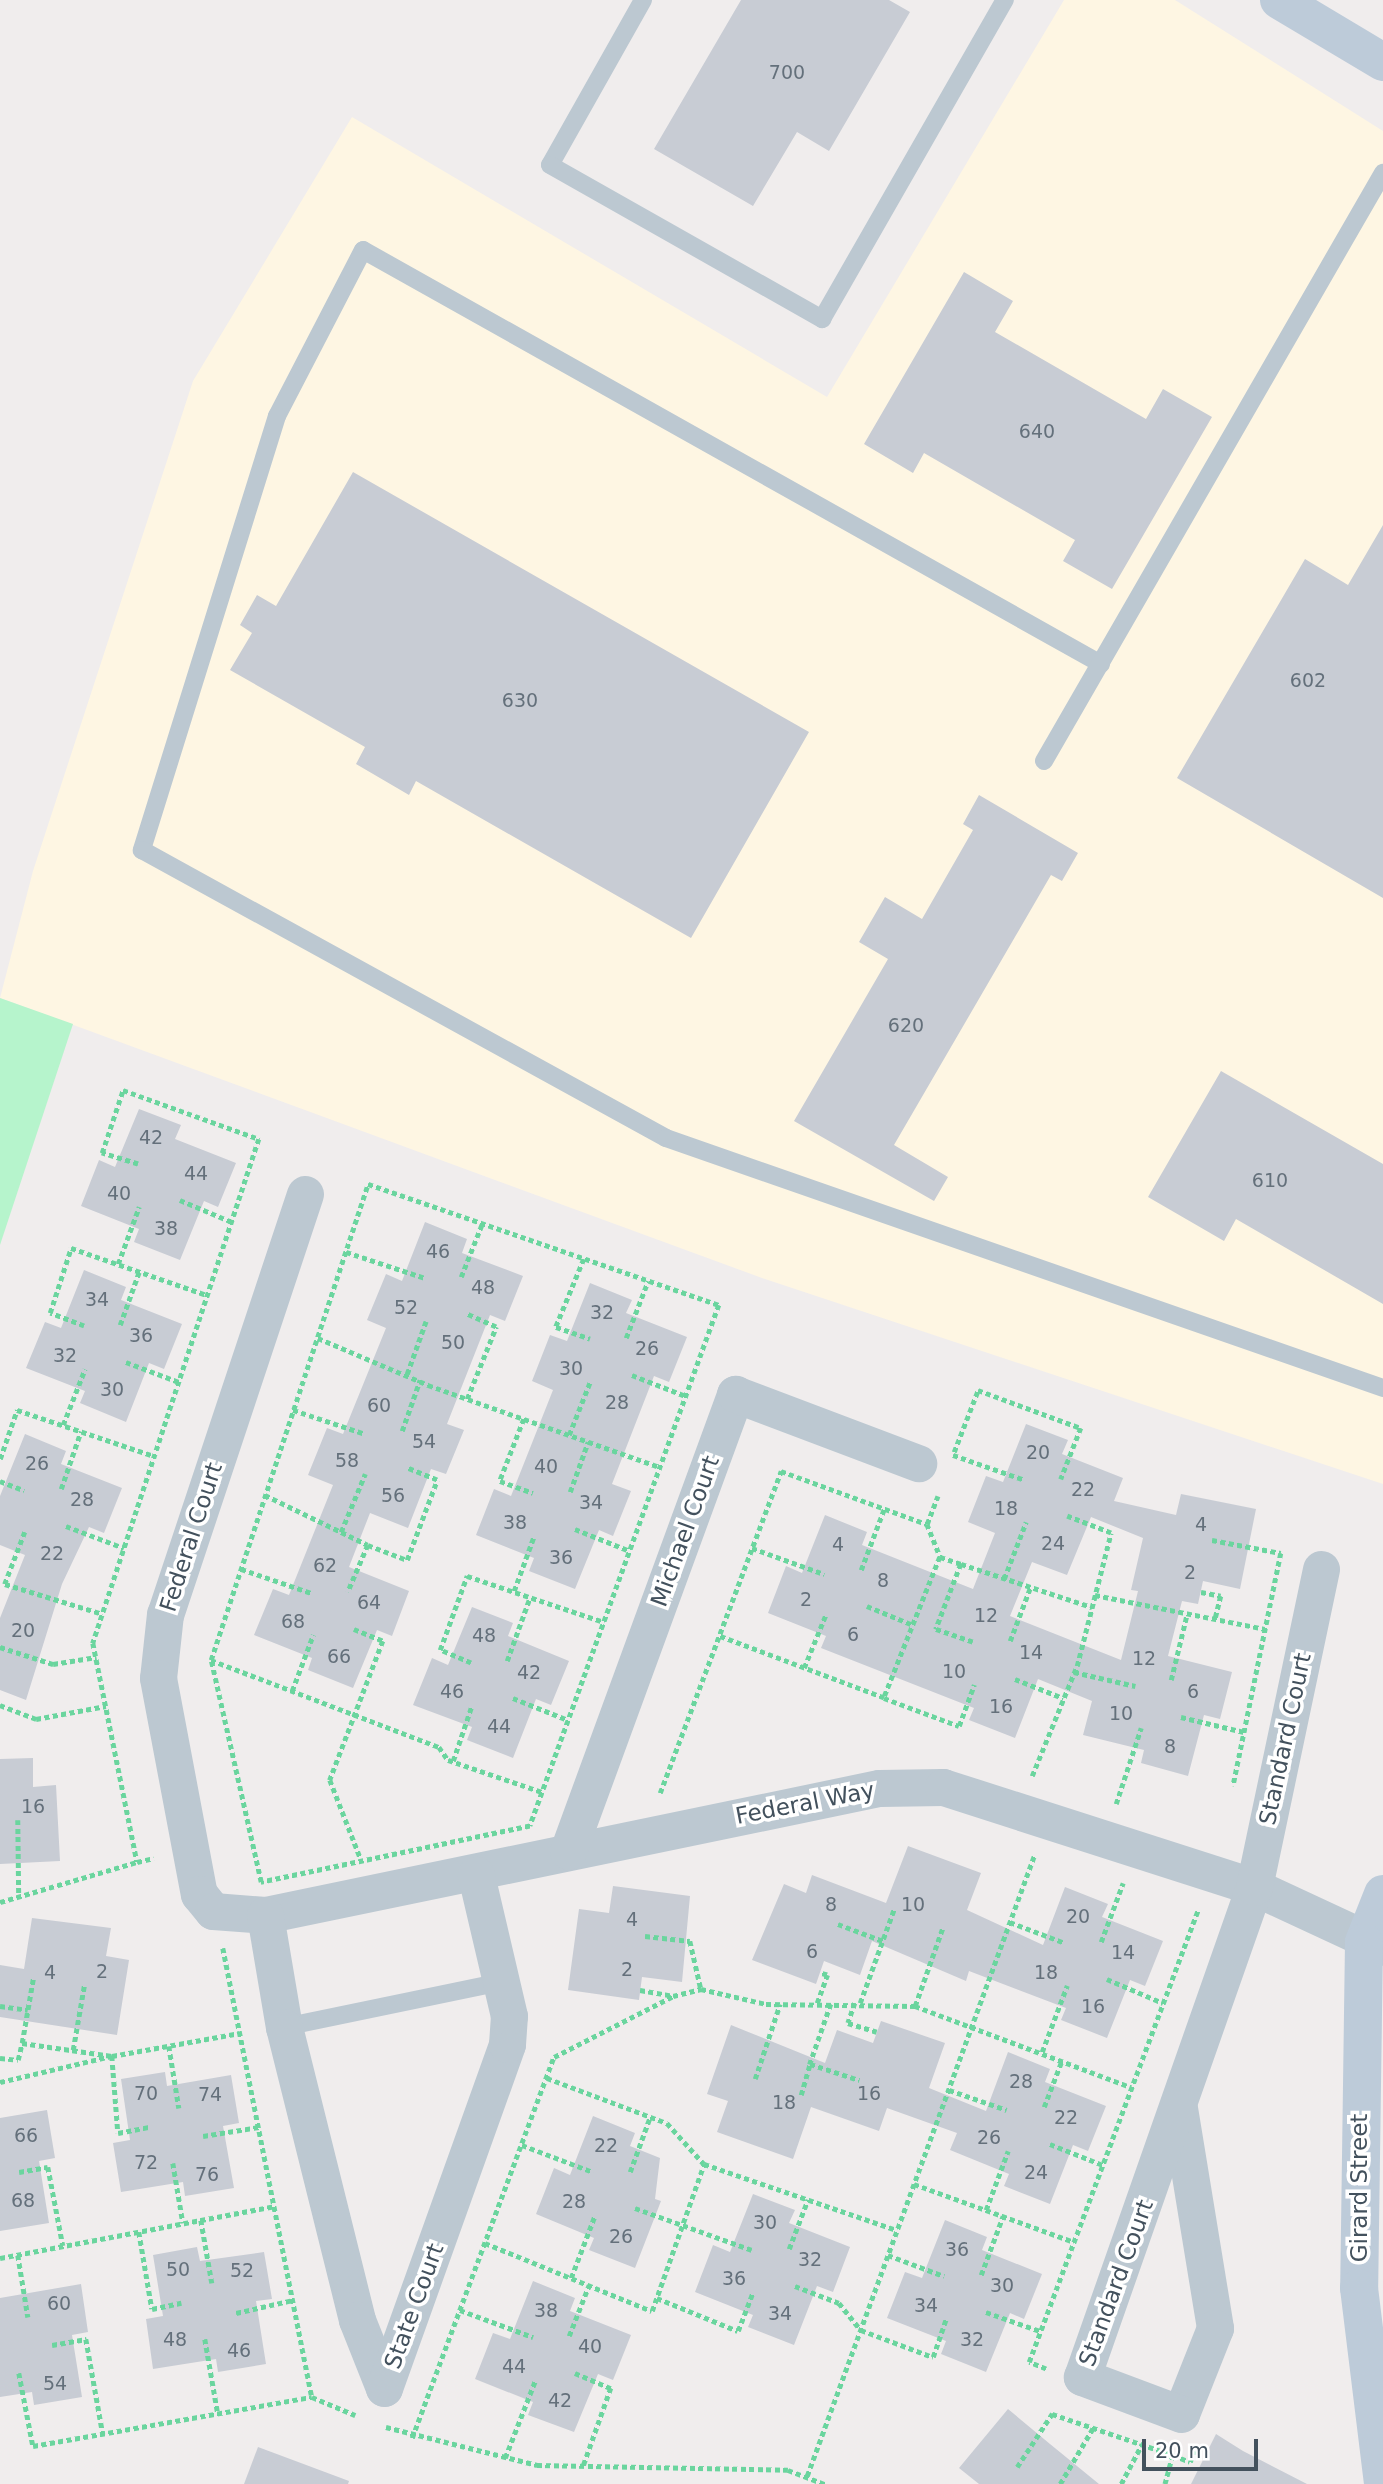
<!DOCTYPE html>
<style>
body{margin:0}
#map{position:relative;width:1383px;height:2484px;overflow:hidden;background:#f0eded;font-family:"DejaVu Sans",sans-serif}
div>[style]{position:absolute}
.commercial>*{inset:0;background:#fef6e3}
.green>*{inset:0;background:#b6f4cc}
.building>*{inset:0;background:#c8ccd4}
.path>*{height:4.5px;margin-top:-2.25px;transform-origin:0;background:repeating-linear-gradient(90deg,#6ad59e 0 5px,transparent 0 8.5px)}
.lane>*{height:18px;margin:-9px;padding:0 9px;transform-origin:9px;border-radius:9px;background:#bcc8d1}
.street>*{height:37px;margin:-18.5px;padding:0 18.5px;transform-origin:18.5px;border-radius:18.5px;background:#bcc8d1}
.secondary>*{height:38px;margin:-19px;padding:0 19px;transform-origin:19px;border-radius:19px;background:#bdcbd9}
span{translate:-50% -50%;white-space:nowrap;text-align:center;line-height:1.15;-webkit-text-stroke:7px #fff;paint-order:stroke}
.number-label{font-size:19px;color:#64707b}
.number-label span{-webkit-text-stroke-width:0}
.street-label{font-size:23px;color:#43515d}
.scale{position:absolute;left:1142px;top:2439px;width:116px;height:32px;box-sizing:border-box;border:4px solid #43515d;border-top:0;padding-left:9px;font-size:21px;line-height:24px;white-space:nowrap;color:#43515d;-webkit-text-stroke:5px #fff;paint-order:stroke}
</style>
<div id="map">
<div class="commercial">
<i style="clip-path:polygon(1064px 0,1175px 0,1383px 131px,1383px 1484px,762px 1278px,0 998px,33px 871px,193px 381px,352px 117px,827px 397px)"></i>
</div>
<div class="green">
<i style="clip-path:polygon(0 998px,73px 1024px,0 1245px)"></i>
</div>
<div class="building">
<i style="clip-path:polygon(741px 0,889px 0,910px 12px,829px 151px,797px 132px,753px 206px,654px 149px)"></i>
<i style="clip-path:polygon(964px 272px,1013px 301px,995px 332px,1146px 419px,1163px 389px,1212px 417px,1112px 589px,1063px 561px,1075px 540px,924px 453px,913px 473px,864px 444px)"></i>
<i style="clip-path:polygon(353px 472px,809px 732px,691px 938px,416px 781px,409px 795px,356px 764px,365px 747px,230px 670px,252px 633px,240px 625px,257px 595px,276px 606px)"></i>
<i style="clip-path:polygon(1383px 525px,1383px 898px,1177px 778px,1305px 559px,1348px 585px)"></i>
<i style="clip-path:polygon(979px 795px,1078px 853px,1062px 881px,1051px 875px,894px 1145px,948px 1177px,934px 1201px,794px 1121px,888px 959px,859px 942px,885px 897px,922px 919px,973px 830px,963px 824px)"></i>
<i style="clip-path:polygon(1221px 1071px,1383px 1164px,1383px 1304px,1236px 1219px,1224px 1241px,1148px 1197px)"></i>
<i style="clip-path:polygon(139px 1109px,181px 1125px,175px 1139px,236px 1163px,218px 1207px,204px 1201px,180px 1260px,134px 1242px,139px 1229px,81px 1206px,99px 1160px,115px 1167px)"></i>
<i style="clip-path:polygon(425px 1222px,467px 1239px,462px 1253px,523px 1276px,505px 1321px,490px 1315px,447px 1424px,464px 1430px,446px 1474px,431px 1469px,408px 1528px,370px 1513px,349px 1567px,409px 1591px,392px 1636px,377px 1630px,353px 1688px,308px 1670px,312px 1658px,254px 1635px,273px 1589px,289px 1595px,333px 1485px,308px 1475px,327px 1428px,343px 1434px,386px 1328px,367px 1320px,386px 1274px,402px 1281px)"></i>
<i style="clip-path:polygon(84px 1270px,126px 1287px,121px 1300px,182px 1324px,164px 1369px,149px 1363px,126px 1422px,80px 1403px,85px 1391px,26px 1368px,45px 1322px,61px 1328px)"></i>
<i style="clip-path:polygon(590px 1283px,632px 1300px,626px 1313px,687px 1337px,669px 1382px,654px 1376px,612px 1484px,631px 1491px,613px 1536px,599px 1530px,575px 1589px,529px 1571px,534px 1558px,476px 1535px,494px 1489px,511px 1496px,553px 1390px,532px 1381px,550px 1335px,567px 1341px)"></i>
<i style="clip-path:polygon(evenodd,1026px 1424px,1068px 1440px,1062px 1454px,1123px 1478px,1114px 1501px,1176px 1515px,1181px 1494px,1256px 1509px,1240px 1589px,1203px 1581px,1198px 1604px,1182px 1601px,1168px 1656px,1232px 1672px,1220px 1719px,1204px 1715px,1188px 1776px,1141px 1763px,1144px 1750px,1083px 1735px,1092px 1701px,1038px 1679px,1015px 1738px,969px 1720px,974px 1708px,821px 1648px,826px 1636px,768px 1613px,786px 1566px,802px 1573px,825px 1515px,867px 1532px,862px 1545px,973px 1589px,995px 1533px,968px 1522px,986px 1476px,1003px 1482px,1026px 1424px,1091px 1517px,1143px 1538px,1131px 1590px,1138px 1591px,1121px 1660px,1010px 1616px,1032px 1562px,1067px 1575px,1091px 1517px)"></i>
<i style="clip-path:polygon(25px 1434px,66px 1451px,61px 1464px,122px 1488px,104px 1533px,89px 1527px,62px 1584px,26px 1700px,0 1690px,0 1618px,25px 1555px,0 1545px,0 1496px)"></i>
<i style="clip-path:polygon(472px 1607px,513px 1623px,508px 1636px,569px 1661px,551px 1705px,536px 1699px,513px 1758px,467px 1740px,472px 1727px,413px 1705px,432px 1658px,448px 1665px)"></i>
<i style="clip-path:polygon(33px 1758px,33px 1787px,56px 1785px,60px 1861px,0 1864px,0 1759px)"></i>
<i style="clip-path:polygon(908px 1846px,981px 1873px,967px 1910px,1043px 1945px,1065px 1887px,1108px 1904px,1102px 1917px,1163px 1941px,1145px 1986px,1130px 1980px,1107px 2038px,1061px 2020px,1066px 2008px,969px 1971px,966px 1981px,872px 1941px,860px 1975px,824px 1961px,816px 1984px,752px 1960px,784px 1884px,806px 1893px,812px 1875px,886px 1903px)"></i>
<i style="clip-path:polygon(613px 1886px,690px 1896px,682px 1982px,642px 1977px,639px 2000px,568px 1990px,579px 1909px,609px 1913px)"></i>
<i style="clip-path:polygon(32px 1918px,111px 1928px,106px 1956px,129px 1960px,117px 2035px,0 2017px,0 1965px,24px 1969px)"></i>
<i style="clip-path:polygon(881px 2021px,945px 2043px,929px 2088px,986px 2111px,1008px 2052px,1050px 2069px,1045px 2082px,1106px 2106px,1088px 2151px,1073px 2145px,1050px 2204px,1004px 2186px,1009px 2174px,950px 2150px,957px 2133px,887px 2108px,879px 2131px,811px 2107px,793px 2159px,717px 2132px,728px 2101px,707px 2094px,731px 2025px,825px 2063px,837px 2030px,873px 2043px)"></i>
<i style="clip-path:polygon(165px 2072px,167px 2086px,231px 2075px,239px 2123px,223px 2126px,234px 2188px,185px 2196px,183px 2182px,121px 2192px,113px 2143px,130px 2140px,121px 2079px)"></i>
<i style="clip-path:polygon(47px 2110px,55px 2158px,39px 2161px,49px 2223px,0 2231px,0 2118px)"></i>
<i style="clip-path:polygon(593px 2116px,635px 2133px,630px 2146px,660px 2158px,655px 2199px,661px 2201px,635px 2268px,589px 2250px,594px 2238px,536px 2214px,554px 2168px,570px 2175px)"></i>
<i style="clip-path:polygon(753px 2194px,795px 2210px,789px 2223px,850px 2247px,833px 2292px,817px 2286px,794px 2345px,748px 2327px,753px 2315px,695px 2292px,713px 2245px,730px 2252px)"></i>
<i style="clip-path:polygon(945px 2220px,987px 2237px,982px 2250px,1042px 2274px,1024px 2319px,1010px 2313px,986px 2372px,941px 2354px,946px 2341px,887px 2318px,905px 2272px,922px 2278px)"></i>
<i style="clip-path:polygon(197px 2247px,200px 2261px,264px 2252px,272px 2299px,256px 2301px,266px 2364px,218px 2372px,216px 2359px,153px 2369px,146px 2319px,163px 2316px,153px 2255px)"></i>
<i style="clip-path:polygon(533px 2281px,575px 2298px,570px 2311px,631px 2335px,613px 2380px,598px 2374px,574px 2432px,528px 2415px,533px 2402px,475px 2379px,493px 2333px,510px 2339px)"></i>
<i style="clip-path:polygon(81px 2284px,88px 2332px,72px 2335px,82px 2397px,34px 2405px,32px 2392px,0 2397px,0 2298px)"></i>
<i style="clip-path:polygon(1008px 2409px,1050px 2444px,1099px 2484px,979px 2484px,959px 2468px)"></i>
<i style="clip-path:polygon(1216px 2434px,1243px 2451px,1307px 2484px,1191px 2484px)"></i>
<i style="clip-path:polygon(258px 2447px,349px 2481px,348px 2484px,244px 2484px)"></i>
</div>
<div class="path">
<i style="left:138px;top:1164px;width:38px;rotate:-163deg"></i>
<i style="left:102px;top:1153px;width:66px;rotate:-71.6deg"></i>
<i style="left:123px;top:1090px;width:145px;rotate:19.8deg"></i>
<i style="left:259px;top:1139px;width:531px;rotate:108.23deg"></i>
<i style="left:93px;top:1643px;width:223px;rotate:78.6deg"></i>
<i style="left:137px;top:1862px;width:17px;rotate:-13deg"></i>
<i style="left:368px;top:1184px;width:371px;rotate:19deg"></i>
<i style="left:719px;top:1305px;width:554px;rotate:109.94deg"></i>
<i style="left:530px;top:1826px;width:275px;rotate:168.2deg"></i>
<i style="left:261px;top:1882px;width:228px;rotate:-102.7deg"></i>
<i style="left:211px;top:1660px;width:501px;rotate:-71.75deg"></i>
<i style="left:180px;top:1200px;width:56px;rotate:22.9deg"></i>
<i style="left:346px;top:1252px;width:83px;rotate:18.2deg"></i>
<i style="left:584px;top:1259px;width:74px;rotate:112.4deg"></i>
<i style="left:556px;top:1327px;width:36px;rotate:19deg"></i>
<i style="left:118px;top:1264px;width:61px;rotate:-69.8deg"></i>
<i style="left:461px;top:1277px;width:57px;rotate:-68.4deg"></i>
<i style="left:120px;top:1325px;width:56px;rotate:-70.3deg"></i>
<i style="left:84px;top:1326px;width:36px;rotate:-159deg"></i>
<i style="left:50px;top:1313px;width:68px;rotate:-72.1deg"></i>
<i style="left:71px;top:1248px;width:144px;rotate:19.1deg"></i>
<i style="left:318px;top:1338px;width:120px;rotate:23.1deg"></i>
<i style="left:428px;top:1385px;width:246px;rotate:19.5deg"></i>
<i style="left:626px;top:1338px;width:61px;rotate:-68.9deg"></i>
<i style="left:126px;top:1362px;width:57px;rotate:20.7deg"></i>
<i style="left:407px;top:1374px;width:56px;rotate:-70.3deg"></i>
<i style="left:632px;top:1375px;width:58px;rotate:21.3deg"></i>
<i style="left:467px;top:1399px;width:78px;rotate:-68.1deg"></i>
<i style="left:496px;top:1327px;width:32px;rotate:-156deg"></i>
<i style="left:293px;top:1410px;width:76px;rotate:18.4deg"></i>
<i style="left:524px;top:1419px;width:66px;rotate:111.2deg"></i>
<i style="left:500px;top:1481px;width:35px;rotate:20deg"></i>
<i style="left:63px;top:1425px;width:60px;rotate:-68.6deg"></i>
<i style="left:402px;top:1431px;width:54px;rotate:-70.6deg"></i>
<i style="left:569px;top:1435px;width:57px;rotate:-68.4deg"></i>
<i style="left:954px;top:1452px;width:66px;rotate:-68.8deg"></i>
<i style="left:978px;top:1390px;width:110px;rotate:20.3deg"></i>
<i style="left:1081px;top:1428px;width:55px;rotate:111.4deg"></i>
<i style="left:953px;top:1455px;width:76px;rotate:19.1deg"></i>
<i style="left:0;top:1459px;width:52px;rotate:-70.9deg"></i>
<i style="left:17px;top:1410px;width:145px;rotate:18.6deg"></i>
<i style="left:0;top:1481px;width:26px;rotate:21deg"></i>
<i style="left:61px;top:1489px;width:61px;rotate:-71deg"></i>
<i style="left:570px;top:1492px;width:53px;rotate:-70.2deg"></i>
<i style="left:265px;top:1495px;width:114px;rotate:25.9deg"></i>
<i style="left:368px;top:1545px;width:51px;rotate:113.1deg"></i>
<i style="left:927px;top:1524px;width:30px;rotate:-69deg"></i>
<i style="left:66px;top:1526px;width:62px;rotate:20.8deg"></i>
<i style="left:575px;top:1529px;width:59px;rotate:21.8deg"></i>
<i style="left:25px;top:1532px;width:56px;rotate:111deg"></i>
<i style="left:5px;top:1584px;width:102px;rotate:17deg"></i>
<i style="left:341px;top:1532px;width:63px;rotate:-67.5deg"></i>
<i style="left:1212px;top:1540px;width:70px;rotate:10.7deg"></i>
<i style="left:1281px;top:1553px;width:238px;rotate:101.6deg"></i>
<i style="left:368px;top:1545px;width:42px;rotate:21deg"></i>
<i style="left:407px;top:1560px;width:85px;rotate:-69.4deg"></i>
<i style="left:437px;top:1480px;width:31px;rotate:-158deg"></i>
<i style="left:752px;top:1548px;width:77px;rotate:19.9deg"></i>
<i style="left:940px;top:1557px;width:22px;rotate:18deg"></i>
<i style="left:961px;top:1564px;width:70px;rotate:111deg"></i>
<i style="left:936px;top:1629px;width:39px;rotate:19deg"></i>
<i style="left:961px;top:1564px;width:138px;rotate:18.2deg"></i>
<i style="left:241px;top:1569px;width:74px;rotate:18.9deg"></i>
<i style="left:861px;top:1570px;width:65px;rotate:-69.3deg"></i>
<i style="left:1004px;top:1579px;width:61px;rotate:-68.9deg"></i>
<i style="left:514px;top:1591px;width:59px;rotate:-70deg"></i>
<i style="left:1201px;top:1592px;width:20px;rotate:11deg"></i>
<i style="left:1221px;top:1596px;width:25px;rotate:104deg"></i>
<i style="left:1095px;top:1595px;width:173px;rotate:11.3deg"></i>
<i style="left:867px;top:1606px;width:50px;rotate:22.4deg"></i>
<i style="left:354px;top:1629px;width:31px;rotate:22deg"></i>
<i style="left:383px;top:1641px;width:149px;rotate:110.9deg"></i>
<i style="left:330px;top:1780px;width:83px;rotate:68.7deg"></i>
<i style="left:1010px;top:1641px;width:57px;rotate:-69.3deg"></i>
<i style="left:0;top:1647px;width:56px;rotate:17.8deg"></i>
<i style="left:53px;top:1664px;width:44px;rotate:-9.2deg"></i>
<i style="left:211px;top:1660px;width:244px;rotate:20.9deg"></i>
<i style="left:439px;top:1747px;width:16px;rotate:55deg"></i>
<i style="left:448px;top:1760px;width:99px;rotate:18.8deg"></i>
<i style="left:507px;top:1661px;width:68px;rotate:-70.2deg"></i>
<i style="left:471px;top:1663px;width:34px;rotate:-157deg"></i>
<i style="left:440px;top:1650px;width:79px;rotate:-70deg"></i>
<i style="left:467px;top:1576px;width:145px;rotate:18.6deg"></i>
<i style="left:804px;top:1668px;width:58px;rotate:-67.8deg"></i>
<i style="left:1074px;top:1672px;width:63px;rotate:12.9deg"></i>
<i style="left:1015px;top:1679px;width:52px;rotate:21.6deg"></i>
<i style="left:1171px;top:1680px;width:68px;rotate:-76.4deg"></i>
<i style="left:292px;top:1691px;width:60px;rotate:-69.4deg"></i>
<i style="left:513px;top:1698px;width:59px;rotate:21.8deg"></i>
<i style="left:884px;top:1698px;width:80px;rotate:20.5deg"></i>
<i style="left:959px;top:1726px;width:44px;rotate:-69.9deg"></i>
<i style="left:0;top:1705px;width:39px;rotate:21deg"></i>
<i style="left:36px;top:1719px;width:71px;rotate:-10.5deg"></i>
<i style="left:1181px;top:1717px;width:65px;rotate:13.4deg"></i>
<i style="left:453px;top:1761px;width:59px;rotate:-71.3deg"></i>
<i style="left:1032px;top:1776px;width:119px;rotate:-67.8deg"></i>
<i style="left:1077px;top:1666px;width:137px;rotate:-75.7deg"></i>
<i style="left:1111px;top:1533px;width:47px;rotate:-158.9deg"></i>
<i style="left:660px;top:1793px;width:344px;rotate:-69.4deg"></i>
<i style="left:781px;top:1471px;width:155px;rotate:20deg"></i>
<i style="left:927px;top:1524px;width:35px;rotate:68deg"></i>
<i style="left:940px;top:1557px;width:152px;rotate:111.7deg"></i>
<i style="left:884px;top:1698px;width:176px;rotate:-159.4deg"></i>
<i style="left:1116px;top:1804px;width:80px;rotate:-71.8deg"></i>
<i style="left:18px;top:1820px;width:78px;rotate:89.3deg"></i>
<i style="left:0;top:1902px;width:143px;rotate:-16.3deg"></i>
<i style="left:1010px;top:1922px;width:59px;rotate:20.9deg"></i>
<i style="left:838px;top:1924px;width:48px;rotate:20.7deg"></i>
<i style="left:645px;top:1936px;width:45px;rotate:6.3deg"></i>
<i style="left:690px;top:1941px;width:49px;rotate:77.1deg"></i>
<i style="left:1101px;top:1942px;width:63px;rotate:-69.6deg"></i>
<i style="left:223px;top:1948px;width:458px;rotate:78.8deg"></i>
<i style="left:1107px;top:1979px;width:61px;rotate:23.2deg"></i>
<i style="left:640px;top:1990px;width:34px;rotate:10deg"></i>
<i style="left:673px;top:1996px;width:29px;rotate:-14deg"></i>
<i style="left:701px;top:1989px;width:67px;rotate:13deg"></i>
<i style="left:766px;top:2004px;width:149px;rotate:0.8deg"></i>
<i style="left:915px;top:2006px;width:231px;rotate:20.6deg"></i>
<i style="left:817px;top:2003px;width:30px;rotate:-70deg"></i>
<i style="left:827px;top:1975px;width:7px;rotate:-164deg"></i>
<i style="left:855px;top:2003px;width:21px;rotate:109deg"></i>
<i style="left:848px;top:2023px;width:30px;rotate:17deg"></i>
<i style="left:860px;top:2003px;width:100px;rotate:-70.1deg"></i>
<i style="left:831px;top:2004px;width:64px;rotate:109.3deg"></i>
<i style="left:810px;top:2064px;width:52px;rotate:18.1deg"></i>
<i style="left:0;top:2006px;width:28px;rotate:8deg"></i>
<i style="left:915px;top:2006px;width:84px;rotate:-70.5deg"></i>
<i style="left:22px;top:2043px;width:65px;rotate:-80.2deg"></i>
<i style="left:169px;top:2046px;width:63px;rotate:80.8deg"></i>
<i style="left:73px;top:2050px;width:65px;rotate:-80.2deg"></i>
<i style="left:1042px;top:2052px;width:71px;rotate:-69.3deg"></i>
<i style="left:0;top:2058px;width:18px;rotate:6deg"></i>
<i style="left:18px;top:2060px;width:17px;rotate:-77deg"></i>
<i style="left:22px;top:2043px;width:91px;rotate:8.2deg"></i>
<i style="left:112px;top:2056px;width:130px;rotate:-10.2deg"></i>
<i style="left:547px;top:2078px;width:128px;rotate:20.6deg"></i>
<i style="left:667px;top:2123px;width:55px;rotate:47.9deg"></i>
<i style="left:704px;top:2164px;width:204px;rotate:18.9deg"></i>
<i style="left:755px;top:2079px;width:79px;rotate:-71.6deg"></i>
<i style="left:0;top:2082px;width:115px;rotate:-13.1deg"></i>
<i style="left:112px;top:2056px;width:77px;rotate:85.5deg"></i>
<i style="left:118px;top:2133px;width:32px;rotate:-11deg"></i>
<i style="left:949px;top:2090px;width:61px;rotate:19deg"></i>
<i style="left:801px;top:2095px;width:32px;rotate:-74deg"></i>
<i style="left:1044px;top:2107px;width:50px;rotate:-69deg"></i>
<i style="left:203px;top:2136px;width:57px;rotate:-9.1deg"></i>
<i style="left:1050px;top:2144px;width:57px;rotate:21.6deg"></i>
<i style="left:522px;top:2145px;width:76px;rotate:20.8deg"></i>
<i style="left:173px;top:2163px;width:61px;rotate:80.5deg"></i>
<i style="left:19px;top:2172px;width:29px;rotate:-10deg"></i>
<i style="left:48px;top:2167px;width:80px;rotate:79.2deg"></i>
<i style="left:630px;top:2172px;width:59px;rotate:-70deg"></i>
<i style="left:914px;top:2184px;width:170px;rotate:19.9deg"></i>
<i style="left:635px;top:2208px;width:124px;rotate:19.7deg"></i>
<i style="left:986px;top:2210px;width:63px;rotate:-69.6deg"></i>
<i style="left:201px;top:2220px;width:64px;rotate:80.1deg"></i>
<i style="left:139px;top:2232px;width:78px;rotate:80.4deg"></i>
<i style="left:152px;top:2309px;width:30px;rotate:-12deg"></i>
<i style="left:485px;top:2243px;width:180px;rotate:22.2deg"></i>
<i style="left:652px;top:2311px;width:156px;rotate:-70.5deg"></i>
<i style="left:789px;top:2249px;width:53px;rotate:-69.2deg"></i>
<i style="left:18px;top:2255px;width:63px;rotate:80.8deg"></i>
<i style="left:888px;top:2255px;width:60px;rotate:20.6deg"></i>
<i style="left:0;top:2258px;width:279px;rotate:-10.7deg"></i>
<i style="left:981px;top:2275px;width:63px;rotate:-69.6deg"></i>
<i style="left:571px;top:2278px;width:67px;rotate:-69.1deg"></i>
<i style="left:795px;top:2286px;width:47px;rotate:21.1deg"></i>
<i style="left:839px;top:2303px;width:35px;rotate:51deg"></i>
<i style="left:861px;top:2330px;width:77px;rotate:20.6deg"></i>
<i style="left:933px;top:2357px;width:40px;rotate:-71.1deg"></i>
<i style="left:657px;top:2298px;width:87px;rotate:22.2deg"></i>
<i style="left:738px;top:2331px;width:42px;rotate:-69deg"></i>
<i style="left:460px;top:2310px;width:78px;rotate:20.3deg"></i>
<i style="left:986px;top:2312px;width:57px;rotate:19.4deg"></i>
<i style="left:236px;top:2313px;width:58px;rotate:-12.8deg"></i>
<i style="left:569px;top:2336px;width:55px;rotate:-68.6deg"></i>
<i style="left:205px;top:2339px;width:76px;rotate:80.2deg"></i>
<i style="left:52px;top:2345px;width:35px;rotate:-10deg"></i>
<i style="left:86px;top:2339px;width:97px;rotate:79.9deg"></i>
<i style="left:1046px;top:2369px;width:18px;rotate:-158deg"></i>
<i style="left:1029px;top:2362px;width:483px;rotate:-69.5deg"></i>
<i style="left:19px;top:2373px;width:74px;rotate:79.1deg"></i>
<i style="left:33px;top:2446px;width:283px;rotate:-10deg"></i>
<i style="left:312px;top:2397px;width:47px;rotate:22.7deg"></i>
<i style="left:575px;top:2373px;width:39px;rotate:23deg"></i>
<i style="left:611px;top:2388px;width:84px;rotate:109.5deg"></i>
<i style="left:386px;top:2427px;width:156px;rotate:14.1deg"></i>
<i style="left:537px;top:2465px;width:251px;rotate:1.1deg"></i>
<i style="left:788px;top:2470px;width:40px;rotate:21deg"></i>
<i style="left:412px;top:2438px;width:407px;rotate:-69.6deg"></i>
<i style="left:554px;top:2057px;width:134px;rotate:-27.1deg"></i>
<i style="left:1173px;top:2455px;width:18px;rotate:22deg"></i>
<i style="left:1190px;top:2462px;width:12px;rotate:-70deg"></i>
<i style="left:505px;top:2458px;width:83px;rotate:-68.7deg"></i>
<i style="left:1017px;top:2467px;width:64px;rotate:-56.6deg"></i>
<i style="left:1052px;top:2414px;width:128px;rotate:18.7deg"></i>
<i style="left:1173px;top:2455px;width:30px;rotate:105deg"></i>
<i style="left:807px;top:2476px;width:660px;rotate:-69.89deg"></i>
<i style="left:1060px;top:2484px;width:65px;rotate:-59.5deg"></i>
<i style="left:1121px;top:2484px;width:45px;rotate:-62.3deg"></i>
</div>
<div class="lane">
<i style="left:643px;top:0;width:189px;rotate:119.4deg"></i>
<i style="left:550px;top:165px;width:313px;rotate:29.5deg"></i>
<i style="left:822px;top:319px;width:368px;rotate:-60.2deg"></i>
<i style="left:1101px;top:664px;width:846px;rotate:-150.71deg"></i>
<i style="left:363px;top:250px;width:187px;rotate:117.4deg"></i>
<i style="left:277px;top:416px;width:455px;rotate:107.3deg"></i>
<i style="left:142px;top:850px;width:598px;rotate:28.79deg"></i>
<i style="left:666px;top:1138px;width:759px;rotate:19.22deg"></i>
<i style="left:1044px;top:761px;width:679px;rotate:-60.04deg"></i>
<i style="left:284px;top:2027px;width:222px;rotate:-11.7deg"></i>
</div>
<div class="street">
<i style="left:305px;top:1194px;width:443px;rotate:108.4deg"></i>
<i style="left:165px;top:1614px;width:64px;rotate:96.2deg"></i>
<i style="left:158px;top:1678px;width:220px;rotate:79.3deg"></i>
<i style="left:199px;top:1894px;width:22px;rotate:51deg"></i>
<i style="left:213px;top:1911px;width:52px;rotate:4.4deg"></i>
<i style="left:265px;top:1915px;width:627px;rotate:-11.69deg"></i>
<i style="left:879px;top:1788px;width:64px;rotate:-0.9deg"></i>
<i style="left:943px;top:1787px;width:327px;rotate:17.8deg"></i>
<i style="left:1254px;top:1887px;width:142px;rotate:24.9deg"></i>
<i style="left:568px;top:1851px;width:487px;rotate:-69.9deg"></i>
<i style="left:735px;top:1394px;width:196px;rotate:20.7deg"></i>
<i style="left:265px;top:1915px;width:114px;rotate:80.4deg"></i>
<i style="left:284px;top:2027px;width:302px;rotate:76deg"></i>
<i style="left:357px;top:2320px;width:73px;rotate:68.3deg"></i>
<i style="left:1179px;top:2108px;width:223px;rotate:80.7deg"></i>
<i style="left:1215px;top:2328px;width:92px;rotate:111.6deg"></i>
<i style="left:1181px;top:2414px;width:106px;rotate:-159.5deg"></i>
<i style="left:1082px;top:2377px;width:519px;rotate:-70.66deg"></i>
<i style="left:1254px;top:1887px;width:325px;rotate:-78.1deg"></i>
<i style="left:384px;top:2388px;width:365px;rotate:-70.3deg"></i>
<i style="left:507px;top:2044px;width:28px;rotate:-86deg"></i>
<i style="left:509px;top:2016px;width:145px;rotate:-103.2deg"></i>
</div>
<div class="secondary">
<i style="left:1279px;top:0;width:121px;rotate:30.8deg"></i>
<i style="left:1383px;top:1894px;width:52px;rotate:111.6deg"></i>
<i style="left:1364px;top:1942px;width:346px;rotate:90.8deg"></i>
<i style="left:1359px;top:2288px;width:197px;rotate:83deg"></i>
</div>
<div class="number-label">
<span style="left:787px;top:73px">700</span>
<span style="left:1037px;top:432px">640</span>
<span style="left:1308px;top:681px">602</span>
<span style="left:520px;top:701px">630</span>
<span style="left:906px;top:1026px">620</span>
<span style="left:151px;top:1138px">42</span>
<span style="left:196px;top:1174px">44</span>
<span style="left:1270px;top:1181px">610</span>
<span style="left:119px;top:1194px">40</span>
<span style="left:166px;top:1229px">38</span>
<span style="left:438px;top:1252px">46</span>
<span style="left:483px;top:1288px">48</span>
<span style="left:97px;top:1300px">34</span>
<span style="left:406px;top:1308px">52</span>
<span style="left:602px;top:1313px">32</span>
<span style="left:141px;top:1336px">36</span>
<span style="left:453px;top:1343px">50</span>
<span style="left:647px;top:1349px">26</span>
<span style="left:65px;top:1356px">32</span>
<span style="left:571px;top:1369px">30</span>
<span style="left:112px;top:1390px">30</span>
<span style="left:617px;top:1403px">28</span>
<span style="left:379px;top:1406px">60</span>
<span style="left:424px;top:1442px">54</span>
<span style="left:1038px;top:1453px">20</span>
<span style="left:347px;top:1461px">58</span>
<span style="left:37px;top:1464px">26</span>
<span style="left:546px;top:1467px">40</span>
<span style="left:1083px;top:1490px">22</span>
<span style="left:393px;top:1496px">56</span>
<span style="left:82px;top:1500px">28</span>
<span style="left:591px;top:1503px">34</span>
<span style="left:1006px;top:1509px">18</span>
<span style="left:515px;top:1523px">38</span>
<span style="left:1201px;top:1525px">4</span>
<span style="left:1053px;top:1544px">24</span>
<span style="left:838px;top:1545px">4</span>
<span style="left:52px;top:1554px">22</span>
<span style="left:561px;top:1558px">36</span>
<span style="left:325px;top:1566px">62</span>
<span style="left:1190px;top:1573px">2</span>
<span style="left:883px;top:1581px">8</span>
<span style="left:806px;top:1600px">2</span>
<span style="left:369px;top:1603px">64</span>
<span style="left:986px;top:1616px">12</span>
<span style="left:293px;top:1622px">68</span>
<span style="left:23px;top:1631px">20</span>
<span style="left:853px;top:1635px">6</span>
<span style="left:484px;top:1636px">48</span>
<span style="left:1031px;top:1653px">14</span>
<span style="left:339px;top:1657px">66</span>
<span style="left:1144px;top:1659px">12</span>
<span style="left:954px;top:1672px">10</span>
<span style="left:529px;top:1673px">42</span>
<span style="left:452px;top:1692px">46</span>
<span style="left:1193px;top:1692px">6</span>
<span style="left:1001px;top:1707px">16</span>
<span style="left:1121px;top:1714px">10</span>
<span style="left:499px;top:1727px">44</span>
<span style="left:1170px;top:1747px">8</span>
<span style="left:33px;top:1807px">16</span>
<span style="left:831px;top:1905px">8</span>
<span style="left:913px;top:1905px">10</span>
<span style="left:1078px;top:1917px">20</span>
<span style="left:632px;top:1920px">4</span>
<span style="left:812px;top:1952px">6</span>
<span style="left:1123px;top:1953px">14</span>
<span style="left:627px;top:1970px">2</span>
<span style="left:102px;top:1972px">2</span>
<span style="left:50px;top:1973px">4</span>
<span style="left:1046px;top:1973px">18</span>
<span style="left:1093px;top:2007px">16</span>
<span style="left:1021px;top:2082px">28</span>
<span style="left:146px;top:2094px">70</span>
<span style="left:869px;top:2094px">16</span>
<span style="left:210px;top:2095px">74</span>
<span style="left:784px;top:2103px">18</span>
<span style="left:1066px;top:2118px">22</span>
<span style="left:26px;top:2136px">66</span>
<span style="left:989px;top:2138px">26</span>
<span style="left:606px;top:2146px">22</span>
<span style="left:146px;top:2163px">72</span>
<span style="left:1036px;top:2173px">24</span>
<span style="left:207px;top:2175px">76</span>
<span style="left:23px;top:2201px">68</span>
<span style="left:574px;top:2202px">28</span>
<span style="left:765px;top:2223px">30</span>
<span style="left:621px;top:2237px">26</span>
<span style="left:957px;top:2250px">36</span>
<span style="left:810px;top:2260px">32</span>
<span style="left:178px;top:2270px">50</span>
<span style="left:242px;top:2271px">52</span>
<span style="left:734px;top:2279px">36</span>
<span style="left:1002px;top:2286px">30</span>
<span style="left:59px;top:2304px">60</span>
<span style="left:926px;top:2306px">34</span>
<span style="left:546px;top:2311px">38</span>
<span style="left:780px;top:2314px">34</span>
<span style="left:175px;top:2340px">48</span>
<span style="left:972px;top:2340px">32</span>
<span style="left:590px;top:2347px">40</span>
<span style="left:239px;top:2351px">46</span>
<span style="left:514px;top:2367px">44</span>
<span style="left:55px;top:2384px">54</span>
<span style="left:560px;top:2401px">42</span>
</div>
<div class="street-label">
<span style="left:685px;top:1531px;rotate:-70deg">Michael Court</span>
<span style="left:191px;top:1537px;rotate:-72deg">Federal Court</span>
<span style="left:1285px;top:1739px;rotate:-78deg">Standard Court</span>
<span style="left:805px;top:1803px;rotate:-11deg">Federal Way</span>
<span style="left:1359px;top:2188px;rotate:-90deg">Girard Street</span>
<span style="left:1116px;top:2283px;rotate:-70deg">Standard Court</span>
<span style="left:414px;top:2306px;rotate:-70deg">State Court</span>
</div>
<div class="scale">20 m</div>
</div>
